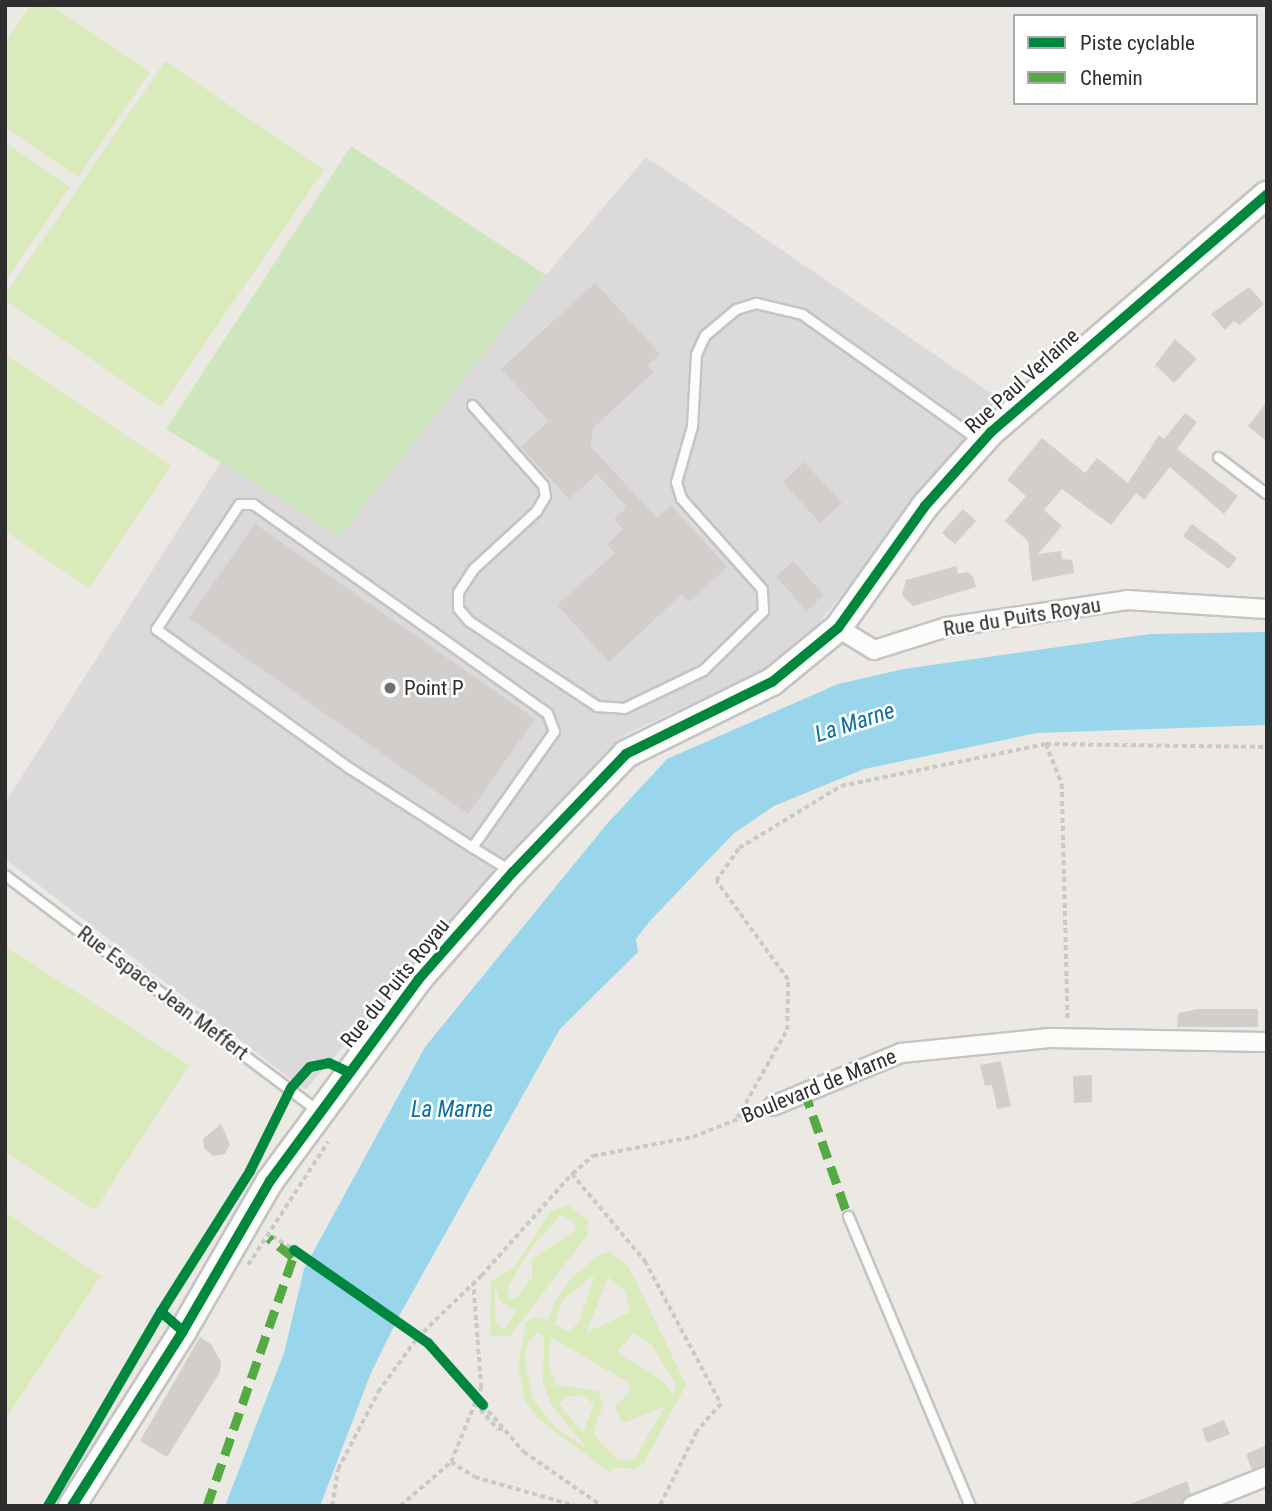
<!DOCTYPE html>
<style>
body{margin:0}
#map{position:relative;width:1272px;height:1511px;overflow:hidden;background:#ece8e4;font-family:"Roboto Condensed",sans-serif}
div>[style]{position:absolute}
.industrial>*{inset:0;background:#dcd9db}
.green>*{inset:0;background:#cee6be}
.pitch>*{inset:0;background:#d9eabb}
.water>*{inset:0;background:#99d6ec}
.building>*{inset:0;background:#d1cecb}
.path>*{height:3.5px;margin-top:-1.75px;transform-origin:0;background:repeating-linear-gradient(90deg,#c9c9c8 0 5px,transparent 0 8.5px)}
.roads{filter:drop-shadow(2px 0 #c5c4c5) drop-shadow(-2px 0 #c5c4c5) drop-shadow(0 2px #c5c4c5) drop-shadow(0 -2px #c5c4c5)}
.lane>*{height:9px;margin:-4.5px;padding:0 4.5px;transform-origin:4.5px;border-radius:4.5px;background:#fcfcfb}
.street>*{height:18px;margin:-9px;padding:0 9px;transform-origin:9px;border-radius:9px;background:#fcfcfb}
.secondary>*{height:26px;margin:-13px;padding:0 13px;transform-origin:13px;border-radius:13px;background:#fcfcfb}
.quiet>*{height:9px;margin-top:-4.5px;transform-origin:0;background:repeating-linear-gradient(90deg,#54ab44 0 18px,transparent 0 27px)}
.cycleway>*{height:10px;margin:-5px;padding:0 5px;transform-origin:5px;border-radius:5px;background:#00873e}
.dots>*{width:19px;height:19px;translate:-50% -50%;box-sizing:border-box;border:4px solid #fff;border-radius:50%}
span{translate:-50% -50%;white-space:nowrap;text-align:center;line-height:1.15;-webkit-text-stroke:5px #fff;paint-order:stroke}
.street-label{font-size:21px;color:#2e2e2e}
.poi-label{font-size:21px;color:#2e2e2e}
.left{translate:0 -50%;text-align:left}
.water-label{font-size:23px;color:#0d6fa3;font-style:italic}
.frame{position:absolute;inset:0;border:7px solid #2e2e2e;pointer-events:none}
.legend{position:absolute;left:1013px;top:14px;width:245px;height:91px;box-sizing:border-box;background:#fff;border:2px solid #ababab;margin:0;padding:9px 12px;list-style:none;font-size:21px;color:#2e2e2e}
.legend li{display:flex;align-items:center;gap:14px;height:35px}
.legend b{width:35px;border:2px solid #ababab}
</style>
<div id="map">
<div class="industrial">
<i style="clip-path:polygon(646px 157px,998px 398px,792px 657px,625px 735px,516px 848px,305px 1090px,5px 859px,5px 803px,221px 462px,340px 535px,546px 275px)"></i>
</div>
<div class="green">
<i style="clip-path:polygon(351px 146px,546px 275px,340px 536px,166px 429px)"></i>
</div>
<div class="pitch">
<i style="clip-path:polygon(31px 5px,50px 5px,150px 72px,78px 177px,5px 127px,5px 43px)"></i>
<i style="clip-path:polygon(165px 61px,324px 170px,161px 407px,5px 300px,5px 295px)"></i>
<i style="clip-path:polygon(5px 142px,70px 187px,5px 281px)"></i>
<i style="clip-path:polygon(5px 354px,171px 466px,89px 588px,5px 531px)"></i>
<i style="clip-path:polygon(5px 946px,189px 1065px,95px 1210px,5px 1152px)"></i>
<i style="clip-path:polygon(evenodd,568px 1205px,588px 1221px,587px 1235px,510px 1336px,490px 1336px,491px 1281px,515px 1267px,551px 1211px,568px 1205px,561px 1215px,573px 1221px,577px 1230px,532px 1259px,532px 1278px,516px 1298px,509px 1298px,507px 1288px,532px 1247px,561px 1215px,568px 1205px,495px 1285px,500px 1301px,516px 1311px,504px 1330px,495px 1322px,495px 1285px)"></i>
<i style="clip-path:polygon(5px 1212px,101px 1276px,5px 1420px)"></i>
<i style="clip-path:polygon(evenodd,609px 1252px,629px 1267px,686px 1385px,643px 1464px,635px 1469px,614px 1467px,609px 1472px,539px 1419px,525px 1402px,518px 1365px,526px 1323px,534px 1317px,548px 1320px,554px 1302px,572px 1278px,597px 1256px,609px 1252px,596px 1273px,578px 1324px,568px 1331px,554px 1324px,562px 1301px,596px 1273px,609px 1252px,608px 1277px,625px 1291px,630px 1312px,586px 1333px,608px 1277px,609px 1252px,537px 1332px,544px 1336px,543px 1383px,551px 1404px,586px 1448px,554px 1426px,532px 1398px,525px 1358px,528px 1342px,537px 1332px,609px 1252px,633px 1333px,651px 1344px,676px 1384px,673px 1394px,664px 1382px,617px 1352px,633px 1333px,609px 1252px,551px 1337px,629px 1383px,630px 1391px,614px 1408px,623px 1423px,665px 1406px,635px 1458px,619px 1461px,596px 1438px,594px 1431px,603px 1404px,598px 1391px,556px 1385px,548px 1362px,551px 1337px,609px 1252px,584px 1395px,594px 1405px,583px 1433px,559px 1404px,564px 1397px,584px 1395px)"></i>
</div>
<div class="water">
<i style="clip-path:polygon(1267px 632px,1267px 725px,1037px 733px,864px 769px,774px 806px,733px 834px,649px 922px,636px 939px,638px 952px,560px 1029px,398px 1318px,371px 1373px,320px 1506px,225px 1506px,284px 1353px,304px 1269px,425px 1047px,606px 825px,667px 759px,838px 684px,904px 669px,1150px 634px)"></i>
</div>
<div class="building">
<i style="clip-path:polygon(595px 283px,660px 354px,648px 365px,654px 372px,594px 427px,590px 446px,657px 518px,671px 505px,727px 567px,689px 602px,682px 594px,609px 662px,557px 605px,615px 553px,607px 544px,623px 529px,614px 519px,627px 507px,597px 474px,569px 499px,521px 447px,549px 421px,501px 369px)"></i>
<i style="clip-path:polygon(1249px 287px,1264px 304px,1240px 325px,1234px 321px,1225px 330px,1211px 314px)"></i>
<i style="clip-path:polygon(1175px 339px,1197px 359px,1174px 383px,1155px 365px)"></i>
<i style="clip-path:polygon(1267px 402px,1267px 442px,1248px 426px)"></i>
<i style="clip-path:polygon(1185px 413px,1197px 422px,1177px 449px,1238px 496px,1224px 514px,1170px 467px,1144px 500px,1136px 493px,1111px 525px,1062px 489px,1044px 510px,1062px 526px,1038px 554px,1061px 551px,1062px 559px,1072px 560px,1074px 573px,1032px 581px,1028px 541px,1005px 521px,1026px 496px,1007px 480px,1042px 438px,1085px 473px,1097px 458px,1128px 483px,1159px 435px,1164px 439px)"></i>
<i style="clip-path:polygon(804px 462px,842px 503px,820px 523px,783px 482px)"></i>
<i style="clip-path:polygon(963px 509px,976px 521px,955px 544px,942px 533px)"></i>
<i style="clip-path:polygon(255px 524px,535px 719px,468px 814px,189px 618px)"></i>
<i style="clip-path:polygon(1192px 524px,1237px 558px,1229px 569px,1183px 536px)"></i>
<i style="clip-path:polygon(793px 561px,824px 595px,807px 611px,776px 577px)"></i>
<i style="clip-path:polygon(956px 566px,958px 574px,967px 572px,973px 577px,976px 587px,913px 606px,902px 595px,906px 580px)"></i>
<i style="clip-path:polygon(1199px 1009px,1258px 1009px,1258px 1027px,1177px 1027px,1178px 1013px)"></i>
<i style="clip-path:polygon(1001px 1061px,1011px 1106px,997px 1109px,992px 1085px,985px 1086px,980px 1065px)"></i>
<i style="clip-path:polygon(1092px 1075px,1092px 1102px,1074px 1103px,1073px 1076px)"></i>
<i style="clip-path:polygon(221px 1124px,230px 1144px,225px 1154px,213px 1156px,204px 1148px,203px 1139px)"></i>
<i style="clip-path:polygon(200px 1337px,211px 1344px,221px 1362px,220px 1372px,167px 1457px,140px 1441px)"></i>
<i style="clip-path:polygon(1224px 1420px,1230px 1434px,1207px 1443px,1202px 1429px)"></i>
<i style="clip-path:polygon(1267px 1445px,1267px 1465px,1252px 1470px,1246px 1454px)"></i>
<i style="clip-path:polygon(1187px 1481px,1191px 1494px,1181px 1505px,1126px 1506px)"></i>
</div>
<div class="path">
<i style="left:1046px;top:744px;width:43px;rotate:68.2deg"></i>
<i style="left:1062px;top:784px;width:238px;rotate:88.6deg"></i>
<i style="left:737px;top:1118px;width:101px;rotate:-60.4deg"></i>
<i style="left:787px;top:1030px;width:50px;rotate:-88.9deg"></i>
<i style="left:788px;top:980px;width:122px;rotate:-126deg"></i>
<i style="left:716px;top:881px;width:40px;rotate:-55.1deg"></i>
<i style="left:739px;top:848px;width:119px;rotate:-31.3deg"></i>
<i style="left:841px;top:786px;width:209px;rotate:-11.6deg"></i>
<i style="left:1046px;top:744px;width:221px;rotate:0.8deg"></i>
<i style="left:572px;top:1174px;width:114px;rotate:50deg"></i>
<i style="left:645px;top:1261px;width:162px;rotate:62deg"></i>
<i style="left:721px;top:1404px;width:37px;rotate:131deg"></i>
<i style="left:697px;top:1432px;width:83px;rotate:116.6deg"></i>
<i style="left:272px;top:1236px;width:26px;rotate:32deg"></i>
<i style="left:248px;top:1265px;width:147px;rotate:-57deg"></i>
<i style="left:475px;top:1403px;width:35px;rotate:49deg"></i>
<i style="left:498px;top:1429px;width:5px"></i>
<i style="left:483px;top:1405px;width:62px;rotate:48.9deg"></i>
<i style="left:524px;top:1452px;width:95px;rotate:34.7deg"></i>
<i style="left:451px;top:1462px;width:28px;rotate:32deg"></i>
<i style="left:475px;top:1477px;width:105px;rotate:16deg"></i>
<i style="left:332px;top:1506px;width:37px;rotate:-81deg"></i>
<i style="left:338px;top:1469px;width:87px;rotate:-62.5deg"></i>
<i style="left:378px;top:1392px;width:67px;rotate:-54.2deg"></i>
<i style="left:417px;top:1338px;width:89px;rotate:-44.1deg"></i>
<i style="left:481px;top:1276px;width:137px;rotate:-48.3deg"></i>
<i style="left:572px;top:1174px;width:28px;rotate:-41deg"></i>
<i style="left:593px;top:1156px;width:102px;rotate:-10.8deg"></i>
<i style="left:693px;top:1137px;width:70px;rotate:-21.8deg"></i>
<i style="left:400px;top:1506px;width:67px;rotate:-40.8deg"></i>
<i style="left:451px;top:1462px;width:80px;rotate:-67.9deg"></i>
<i style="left:481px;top:1388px;width:104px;rotate:-94.4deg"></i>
</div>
<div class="roads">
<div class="lane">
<i style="left:472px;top:405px;width:107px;rotate:48.4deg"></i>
<i style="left:543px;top:485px;width:11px;rotate:80deg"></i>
<i style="left:545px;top:496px;width:17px;rotate:121deg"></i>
<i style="left:536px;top:511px;width:86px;rotate:137.4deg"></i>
<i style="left:473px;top:569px;width:27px;rotate:123deg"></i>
<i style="left:458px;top:592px;width:16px;rotate:90deg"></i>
<i style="left:458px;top:608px;width:17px;rotate:50deg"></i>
<i style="left:469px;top:621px;width:154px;rotate:33.6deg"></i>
<i style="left:597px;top:706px;width:27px;rotate:4deg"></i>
<i style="left:624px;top:708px;width:88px;rotate:-25.7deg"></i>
<i style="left:703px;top:670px;width:84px;rotate:-44.5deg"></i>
<i style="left:763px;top:611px;width:22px;rotate:-93deg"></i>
<i style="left:762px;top:589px;width:122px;rotate:-131.7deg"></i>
<i style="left:681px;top:498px;width:17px;rotate:-107deg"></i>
<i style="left:676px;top:482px;width:58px;rotate:-74.1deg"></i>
<i style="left:692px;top:426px;width:72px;rotate:-86.8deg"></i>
<i style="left:696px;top:354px;width:21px;rotate:-65deg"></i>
<i style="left:705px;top:335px;width:40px;rotate:-40deg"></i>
<i style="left:736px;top:309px;width:21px;rotate:-17deg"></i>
<i style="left:756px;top:303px;width:47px;rotate:13.4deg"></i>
<i style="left:802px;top:314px;width:219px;rotate:35.5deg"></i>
<i style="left:1218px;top:457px;width:61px;rotate:37.1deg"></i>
<i style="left:472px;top:847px;width:142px;rotate:-54.7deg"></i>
<i style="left:554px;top:731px;width:19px;rotate:-111deg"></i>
<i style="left:547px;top:713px;width:361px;rotate:-144.6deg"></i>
<i style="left:253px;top:504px;width:14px;rotate:180deg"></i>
<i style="left:239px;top:504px;width:150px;rotate:123.6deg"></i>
<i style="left:156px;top:629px;width:240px;rotate:35.7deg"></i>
<i style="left:351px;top:769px;width:144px;rotate:32.8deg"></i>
<i style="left:472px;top:847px;width:46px;rotate:31.6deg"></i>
<i style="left:5px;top:875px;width:392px;rotate:37deg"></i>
<i style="left:848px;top:1216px;width:315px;rotate:67.2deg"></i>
</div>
<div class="street">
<i style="left:838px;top:628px;width:42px;rotate:31.4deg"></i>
<i style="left:874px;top:650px;width:77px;rotate:-17.5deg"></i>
<i style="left:947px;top:627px;width:182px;rotate:-8.5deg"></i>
<i style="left:1127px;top:600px;width:140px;rotate:3.7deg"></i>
<i style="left:773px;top:1106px;width:139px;rotate:-22.5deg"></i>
<i style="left:901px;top:1053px;width:149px;rotate:-5.8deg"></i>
<i style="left:1049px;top:1038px;width:218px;rotate:1.1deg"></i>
<i style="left:1192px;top:1506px;width:81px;rotate:-21.8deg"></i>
</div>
<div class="secondary">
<i style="left:72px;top:1506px;width:207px;rotate:-57.6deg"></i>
<i style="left:183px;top:1331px;width:173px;rotate:-59.9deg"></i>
<i style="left:270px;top:1181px;width:250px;rotate:-53.6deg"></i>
<i style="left:418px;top:980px;width:144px;rotate:-48.7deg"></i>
<i style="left:513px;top:872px;width:163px;rotate:-46.2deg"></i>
<i style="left:626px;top:754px;width:163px;rotate:-26.3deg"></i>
<i style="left:772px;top:682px;width:85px;rotate:-39.3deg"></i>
<i style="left:838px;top:628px;width:150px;rotate:-54.5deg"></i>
<i style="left:925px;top:506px;width:99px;rotate:-48.3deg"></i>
<i style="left:991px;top:432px;width:364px;rotate:-40.7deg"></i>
</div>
</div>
<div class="quiet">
<i style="left:804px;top:1090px;width:133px;rotate:70.8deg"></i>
<i style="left:207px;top:1506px;width:263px;rotate:-70.9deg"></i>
<i style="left:293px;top:1257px;width:31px;rotate:-142deg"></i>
</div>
<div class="cycleway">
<i style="left:294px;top:1250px;width:163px;rotate:34.8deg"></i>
<i style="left:428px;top:1343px;width:83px;rotate:48.4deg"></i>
<i style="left:161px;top:1312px;width:167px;rotate:-57.7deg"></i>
<i style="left:250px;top:1171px;width:93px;rotate:-63.7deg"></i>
<i style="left:291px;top:1088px;width:28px;rotate:-48deg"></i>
<i style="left:310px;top:1067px;width:19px;rotate:-12deg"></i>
<i style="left:329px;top:1063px;width:21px;rotate:25deg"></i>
<i style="left:48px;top:1506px;width:225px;rotate:-59.8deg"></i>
<i style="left:161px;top:1312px;width:29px;rotate:41deg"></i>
<i style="left:72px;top:1506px;width:207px;rotate:-57.6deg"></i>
<i style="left:183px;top:1331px;width:173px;rotate:-59.9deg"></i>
<i style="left:270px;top:1181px;width:250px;rotate:-53.6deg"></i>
<i style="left:418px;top:980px;width:144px;rotate:-48.7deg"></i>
<i style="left:513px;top:872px;width:163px;rotate:-46.2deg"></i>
<i style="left:626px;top:754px;width:163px;rotate:-26.3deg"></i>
<i style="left:772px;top:682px;width:85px;rotate:-39.3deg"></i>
<i style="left:838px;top:628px;width:150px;rotate:-54.5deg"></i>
<i style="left:925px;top:506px;width:99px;rotate:-48.3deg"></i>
<i style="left:991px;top:432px;width:364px;rotate:-40.7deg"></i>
</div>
<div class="dots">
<i style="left:390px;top:688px;background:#706f6e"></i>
</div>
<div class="street-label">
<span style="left:1022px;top:381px;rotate:-42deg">Rue Paul Verlaine</span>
<span style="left:1022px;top:617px;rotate:-9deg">Rue du Puits Royau</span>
<span style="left:395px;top:983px;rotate:-51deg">Rue du Puits Royau</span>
<span style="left:163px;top:993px;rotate:37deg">Rue Espace Jean Meffert</span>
<span style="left:819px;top:1086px;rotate:-22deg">Boulevard de Marne</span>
</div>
<div class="poi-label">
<span class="left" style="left:404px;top:688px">Point P</span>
</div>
<div class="water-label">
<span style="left:855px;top:723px;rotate:-18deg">La Marne</span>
<span style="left:452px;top:1110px">La Marne</span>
</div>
<div class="frame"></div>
<ul class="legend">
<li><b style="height:9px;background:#00873e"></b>Piste cyclable</li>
<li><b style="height:9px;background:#54ab44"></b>Chemin</li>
</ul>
</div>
